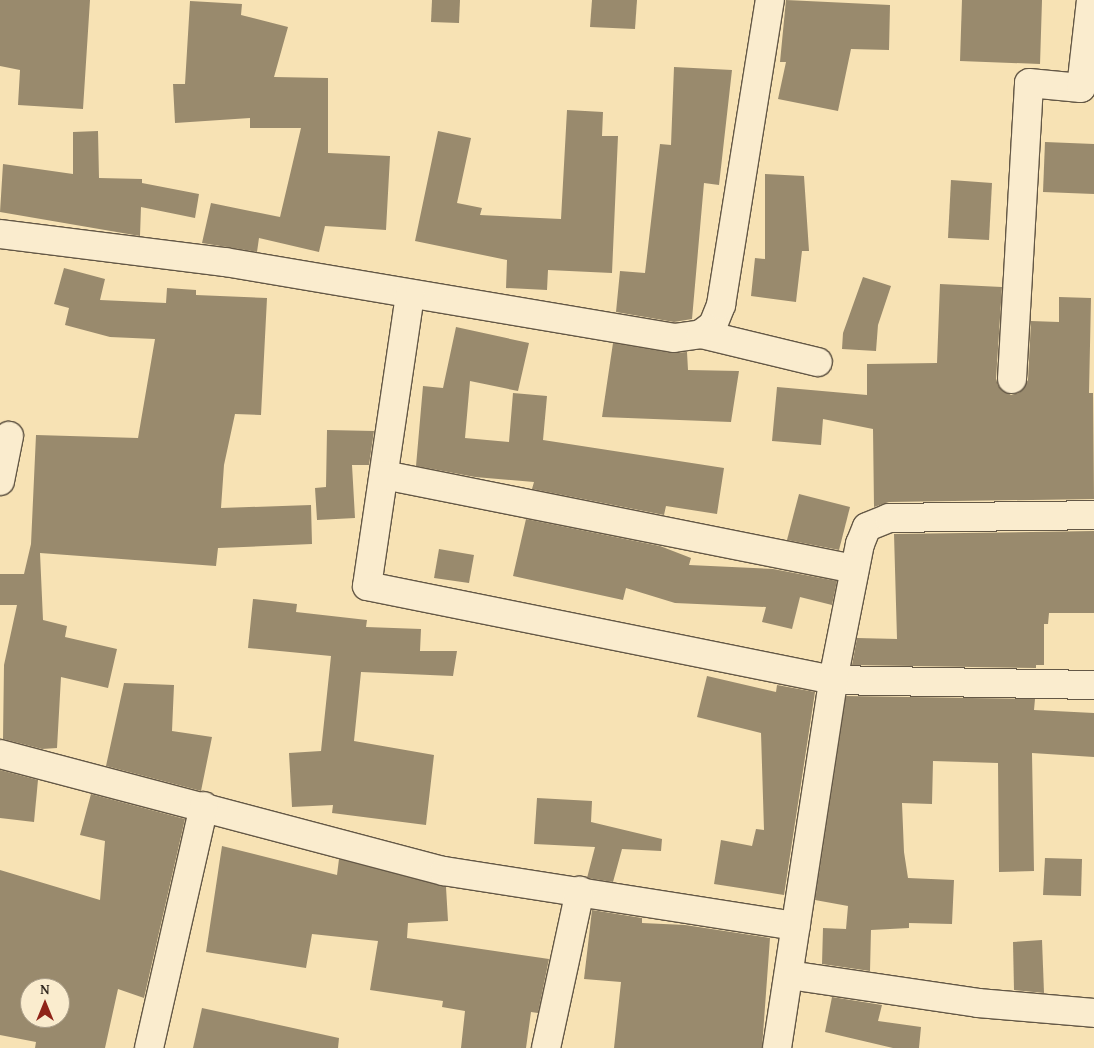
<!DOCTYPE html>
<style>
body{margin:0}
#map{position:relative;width:1094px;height:1048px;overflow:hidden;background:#f7e2b4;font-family:"Gentium Book Plus",serif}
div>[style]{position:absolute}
.building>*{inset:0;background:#998a6d}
.roads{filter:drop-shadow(1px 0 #645846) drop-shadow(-1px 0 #645846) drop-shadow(0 1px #645846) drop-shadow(0 -1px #645846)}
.minor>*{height:28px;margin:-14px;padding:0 14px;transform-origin:14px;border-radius:14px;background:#faecce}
span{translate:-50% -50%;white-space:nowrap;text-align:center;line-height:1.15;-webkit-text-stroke:4px #faecce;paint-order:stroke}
.north{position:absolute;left:20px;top:978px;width:50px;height:50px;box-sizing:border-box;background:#faecce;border:1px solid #aa9e89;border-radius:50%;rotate:0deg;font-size:14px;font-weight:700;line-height:20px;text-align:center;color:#332a21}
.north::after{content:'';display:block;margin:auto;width:18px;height:22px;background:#8f2418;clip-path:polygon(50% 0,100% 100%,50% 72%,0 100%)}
</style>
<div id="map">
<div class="building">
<i style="clip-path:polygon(0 0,90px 0,83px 109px,18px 105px,20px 70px,0 66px)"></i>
<i style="clip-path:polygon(432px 0,460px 0,459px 23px,431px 22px)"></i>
<i style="clip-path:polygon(592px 0,637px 0,635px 29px,590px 27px)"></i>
<i style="clip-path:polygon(786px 0,890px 5px,889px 50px,851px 49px,838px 111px,778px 99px,786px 62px,780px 62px)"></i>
<i style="clip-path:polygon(962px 0,1042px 0,1040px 64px,960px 61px)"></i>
<i style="clip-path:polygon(190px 1px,242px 4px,241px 15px,288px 27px,274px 77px,328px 78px,328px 153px,390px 156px,386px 230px,325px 226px,319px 252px,259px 238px,257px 252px,202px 243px,211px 203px,280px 217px,301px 128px,250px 128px,250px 118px,175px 123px,173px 84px,185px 84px)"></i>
<i style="clip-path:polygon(674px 67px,732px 70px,719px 185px,704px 183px,692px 319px,674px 322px,616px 312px,620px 271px,645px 273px,660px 144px,671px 145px)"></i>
<i style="clip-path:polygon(567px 110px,603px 112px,602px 136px,618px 136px,612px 273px,548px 270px,547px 290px,506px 288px,507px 260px,415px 241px,438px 131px,471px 138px,457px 203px,482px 208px,480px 215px,561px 219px)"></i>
<i style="clip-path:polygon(98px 131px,99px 178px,142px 179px,142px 183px,199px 194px,195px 218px,141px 207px,140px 236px,0 212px,3px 164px,73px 174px,73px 132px)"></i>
<i style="clip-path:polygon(1045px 142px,1094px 144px,1094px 194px,1043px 192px)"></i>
<i style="clip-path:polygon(765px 174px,804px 176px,809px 251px,802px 251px,796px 302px,751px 296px,755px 258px,765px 259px)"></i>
<i style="clip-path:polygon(951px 180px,992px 183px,989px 240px,948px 238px)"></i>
<i style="clip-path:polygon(64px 268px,105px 279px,100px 300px,166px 303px,167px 288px,196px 290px,196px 295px,267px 298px,261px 415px,235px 414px,224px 465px,221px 508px,311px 505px,312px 544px,218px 548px,216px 566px,40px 553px,43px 620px,67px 626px,65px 637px,117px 649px,108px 688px,61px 677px,57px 748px,42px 749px,3px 739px,4px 665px,17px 605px,0 605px,0 574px,24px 574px,31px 544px,36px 435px,138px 438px,155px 339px,110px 337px,65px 325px,69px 308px,54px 304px)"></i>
<i style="clip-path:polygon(863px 277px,891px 286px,878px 325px,876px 351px,842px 349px,843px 333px)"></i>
<i style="clip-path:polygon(940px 284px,1002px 287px,996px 379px,998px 386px,1011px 395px,1019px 393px,1028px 380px,1031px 321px,1059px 322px,1059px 297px,1091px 298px,1089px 393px,1093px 393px,1094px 499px,889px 502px,874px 507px,873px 429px,823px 419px,821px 445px,772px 441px,777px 387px,867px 395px,867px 364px,937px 363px)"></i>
<i style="clip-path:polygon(456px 327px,529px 343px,518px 391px,470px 381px,465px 438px,509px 442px,513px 393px,547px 396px,543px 440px,724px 468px,717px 514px,666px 506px,664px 515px,532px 489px,534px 482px,475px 477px,416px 466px,423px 386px,443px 388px)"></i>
<i style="clip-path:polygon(613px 343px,672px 353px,687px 352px,688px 370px,739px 371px,731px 422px,602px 417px)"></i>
<i style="clip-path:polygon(327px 430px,374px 431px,369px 465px,352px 465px,355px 518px,317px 520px,315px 488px,326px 487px)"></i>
<i style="clip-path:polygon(799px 494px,850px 507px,839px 550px,787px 540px)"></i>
<i style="clip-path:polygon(526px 519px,660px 546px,691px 558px,689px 565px,773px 569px,837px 581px,832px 605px,800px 597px,792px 629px,762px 622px,766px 607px,675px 603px,626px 588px,623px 600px,513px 576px)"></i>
<i style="clip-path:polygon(1094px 531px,1094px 613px,1049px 613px,1048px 624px,1044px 624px,1044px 665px,1036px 665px,1036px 668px,852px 665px,857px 638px,897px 639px,894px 534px)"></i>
<i style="clip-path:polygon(439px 549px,474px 555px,469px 583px,434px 578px)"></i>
<i style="clip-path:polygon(253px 599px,297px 604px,296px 612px,367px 620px,366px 627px,421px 629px,420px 651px,457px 651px,453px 676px,361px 672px,354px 741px,434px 755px,426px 825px,332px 813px,333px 805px,292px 807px,289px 753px,321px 751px,331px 656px,248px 648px)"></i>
<i style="clip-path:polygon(707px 676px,776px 692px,777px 685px,815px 692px,784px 895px,714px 884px,721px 840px,752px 846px,756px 829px,764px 830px,761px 733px,697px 717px)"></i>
<i style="clip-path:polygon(124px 683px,174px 685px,172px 731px,212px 737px,201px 791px,106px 766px)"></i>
<i style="clip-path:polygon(846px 696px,1035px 699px,1034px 710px,1094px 713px,1094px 757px,1032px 753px,1034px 871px,999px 872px,998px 763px,933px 761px,932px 804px,902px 803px,904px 852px,908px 878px,954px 880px,952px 924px,909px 923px,909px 928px,871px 930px,870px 971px,822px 964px,823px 928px,846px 929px,848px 906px,815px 900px)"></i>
<i style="clip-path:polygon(0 770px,38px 780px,34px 822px,0 818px)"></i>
<i style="clip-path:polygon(evenodd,91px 794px,185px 819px,144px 998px,118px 989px,105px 1048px,35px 1048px,36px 1042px,0 1035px,0 870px,100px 900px,105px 841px,80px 835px,91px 794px,30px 988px,60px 988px,60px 1018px,30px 1018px,30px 988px)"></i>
<i style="clip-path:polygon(537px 798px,592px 801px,591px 822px,662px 839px,661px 851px,622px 849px,613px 882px,587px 878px,595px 847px,534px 844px)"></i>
<i style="clip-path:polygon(222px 846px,337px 875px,339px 859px,446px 887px,448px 921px,408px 923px,407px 938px,549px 959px,538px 1013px,531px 1012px,526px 1048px,461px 1048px,465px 1011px,442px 1007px,443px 1001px,370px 990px,378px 941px,312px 934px,306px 968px,206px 952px)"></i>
<i style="clip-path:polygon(1045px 858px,1082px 859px,1081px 896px,1043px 895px)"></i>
<i style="clip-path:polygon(592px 910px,642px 918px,642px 923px,685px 925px,770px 938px,762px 1048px,614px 1048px,621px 982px,584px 979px)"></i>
<i style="clip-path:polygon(1042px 940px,1044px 993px,1014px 990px,1013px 942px)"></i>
<i style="clip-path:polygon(832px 997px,882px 1005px,878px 1021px,921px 1027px,919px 1048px,893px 1048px,825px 1032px)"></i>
<i style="clip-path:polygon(202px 1008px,339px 1038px,338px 1048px,193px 1048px)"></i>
</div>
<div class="roads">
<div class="minor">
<i style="left:0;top:234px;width:227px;rotate:7.1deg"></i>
<i style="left:225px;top:262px;width:455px;rotate:9.6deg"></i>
<i style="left:674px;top:338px;width:27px;rotate:-8deg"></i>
<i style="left:701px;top:334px;width:15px;rotate:-37deg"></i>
<i style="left:713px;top:325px;width:22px;rotate:-68deg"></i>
<i style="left:721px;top:305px;width:309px;rotate:-80.9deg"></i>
<i style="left:410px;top:295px;width:294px;rotate:98.4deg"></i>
<i style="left:367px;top:586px;width:475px;rotate:11.4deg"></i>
<i style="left:833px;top:680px;width:261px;rotate:1.1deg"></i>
<i style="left:701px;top:334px;width:120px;rotate:13.5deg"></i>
<i style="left:1012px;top:379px;width:296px;rotate:-86.7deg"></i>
<i style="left:1029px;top:83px;width:52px;rotate:5.5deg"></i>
<i style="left:1081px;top:88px;width:89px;rotate:-83.5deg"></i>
<i style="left:384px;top:475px;width:479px;rotate:11.3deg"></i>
<i style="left:0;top:481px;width:46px;rotate:-78.7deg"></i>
<i style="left:0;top:754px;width:459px;rotate:14.8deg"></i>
<i style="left:444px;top:871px;width:356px;rotate:8.9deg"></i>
<i style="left:789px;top:975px;width:191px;rotate:8.4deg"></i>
<i style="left:978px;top:1003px;width:116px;rotate:4.9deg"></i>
<i style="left:149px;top:1048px;width:248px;rotate:-77.2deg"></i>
<i style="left:546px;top:1048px;width:161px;rotate:-77.8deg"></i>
<i style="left:777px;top:1048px;width:372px;rotate:-81.3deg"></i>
<i style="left:833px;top:680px;width:139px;rotate:-78.8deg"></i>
<i style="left:860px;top:544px;width:18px;rotate:-68deg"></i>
<i style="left:867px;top:527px;width:24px;rotate:-22deg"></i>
<i style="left:889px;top:518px;width:205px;rotate:-0.8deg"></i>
</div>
</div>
<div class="north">N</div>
</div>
